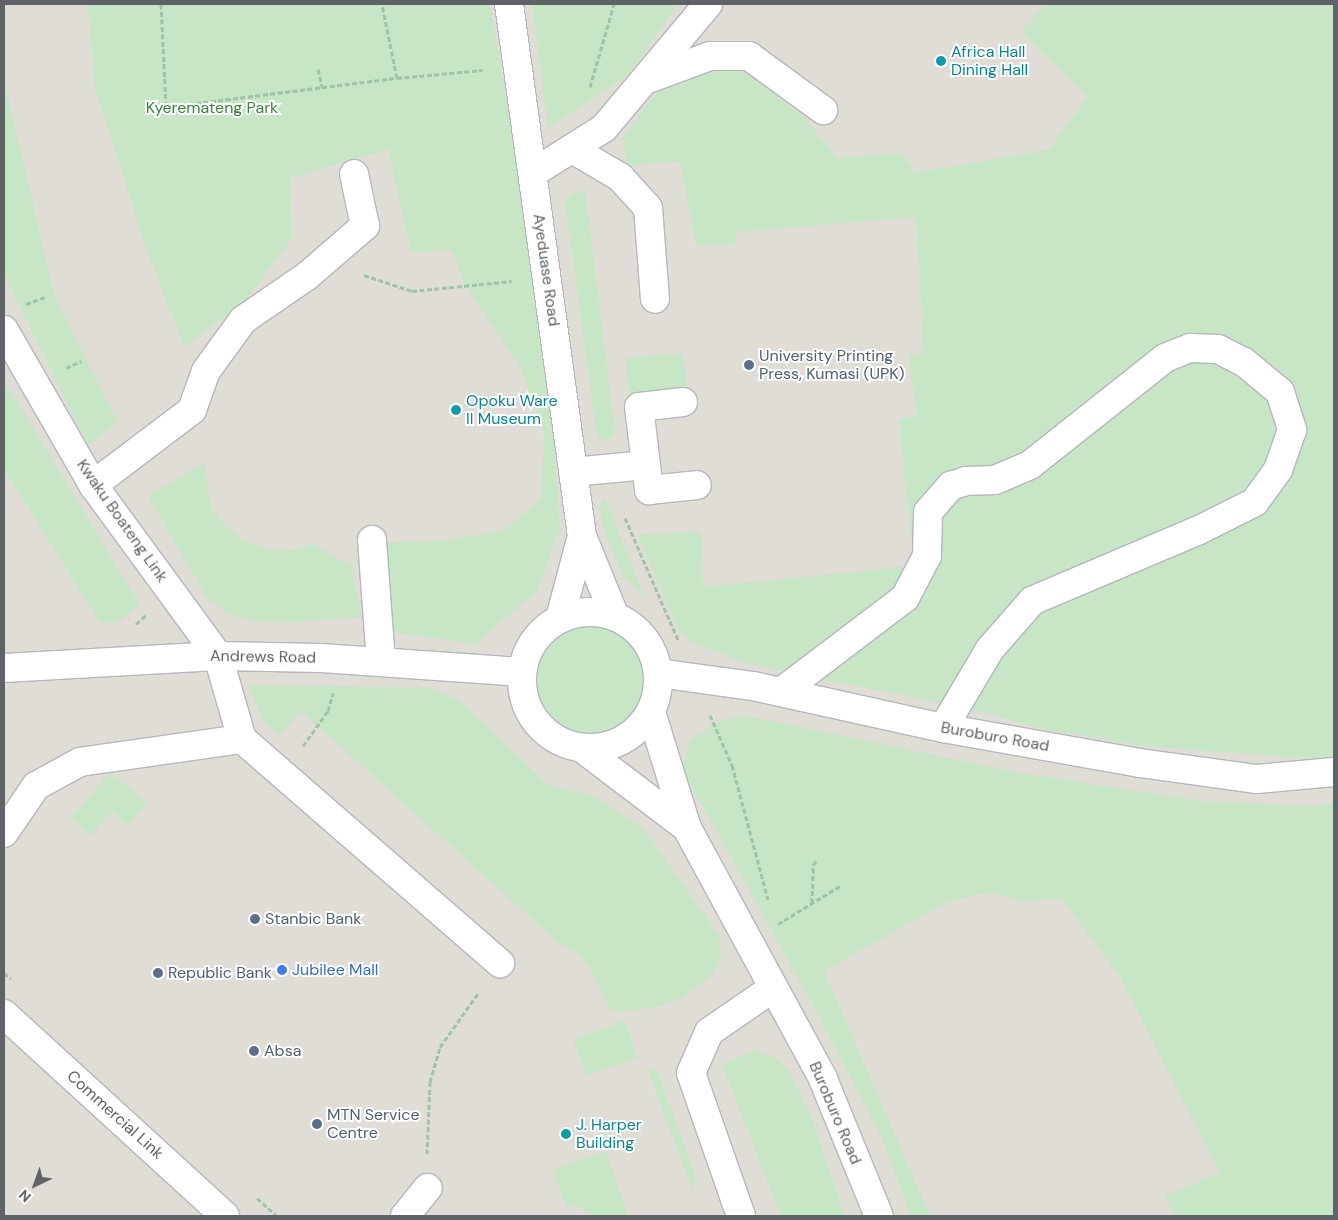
<!DOCTYPE html>
<style>
body{margin:0}
#map{position:relative;width:1338px;height:1220px;overflow:hidden;background:#f0eee8;font-family:"DM Sans",sans-serif}
div>[style]{position:absolute}
.education>*{inset:0;background:#e0ddd6}
.green>*{inset:0;background:#c6e6c6}
.round{border-radius:50%}
.path>*{height:3px;margin-top:-1.5px;transform-origin:0;background:repeating-linear-gradient(90deg,#9dc4a8 0 5px,transparent 0 7.5px)}
.roads{filter:drop-shadow(1px 0 #b4b7bb) drop-shadow(-1px 0 #b4b7bb) drop-shadow(0 1px #b4b7bb) drop-shadow(0 -1px #b4b7bb)}
.minor>*{height:28px;margin:-14px;padding:0 14px;transform-origin:14px;border-radius:14px;background:#fff}
.minor>.ring{margin:-14px;padding:0;box-sizing:content-box;background:none;border:28px solid #fff;border-radius:50%}
.dots>*{width:14px;height:14px;translate:-50% -50%;box-sizing:border-box;border:2px solid #fff;border-radius:50%}
span{translate:-50% -50%;white-space:nowrap;text-align:center;line-height:1.15;-webkit-text-stroke:4px #fff;paint-order:stroke}
.culture-label{font-size:16px;color:#0d838f}
.left{translate:0 -50%;text-align:left}
.park-label{font-size:16px;color:#39833b}
.street-label{font-size:16px;color:#5f6367}
.service-label{font-size:16px;color:#4e5e75}
.shop-label{font-size:16px;color:#366cbe}
.frame{position:absolute;inset:0;border:5px solid #5f6367;pointer-events:none}
.north{position:absolute;left:10px;top:1160px;width:50px;height:50px;-webkit-text-stroke:4px #fff;paint-order:stroke;rotate:222deg;font-size:14px;font-weight:700;line-height:20px;text-align:center;color:#5f6367}
.north::after{content:'';display:block;margin:auto;width:18px;height:22px;background:#5f6367;clip-path:polygon(50% 0,100% 100%,50% 72%,0 100%)}
</style>
<div id="map">
<div class="education">
<i style="clip-path:polygon(4px 4px,1334px 4px,1334px 1216px,4px 1216px)"></i>
</div>
<div class="green">
<i style="clip-path:polygon(88px 4px,490px 4px,544px 314px,560px 529px,537px 591px,475px 644px,387px 631px,385px 543px,443px 541px,505px 530px,541px 498px,544px 429px,520px 367px,464px 283px,452px 250px,411px 252px,388px 149px,290px 178px,292px 238px,246px 300px,184px 347px,146px 248px,95px 88px)"></i>
<i style="clip-path:polygon(532px 4px,678px 4px,628px 75px,548px 128px)"></i>
<i style="clip-path:polygon(1045px 4px,1334px 4px,1334px 753px,1317px 759px,1143px 746px,1039px 728px,980px 711px,748px 664px,692px 642px,678px 630px,638px 535px,701px 531px,703px 587px,914px 566px,899px 419px,917px 417px,909px 356px,924px 354px,916px 217px,736px 232px,736px 244px,696px 245px,680px 161px,628px 166px,621px 140px,651px 100px,664px 87px,687px 78px,725px 70px,745px 70px,803px 116px,837px 158px,901px 153px,912px 166px,913px 173px,1048px 150px,1088px 97px,1021px 32px)"></i>
<i style="clip-path:polygon(4px 78px,54px 295px,118px 422px,88px 445px,4px 274px)"></i>
<i style="clip-path:polygon(577px 190px,586px 195px,615px 433px,606px 442px,597px 436px,565px 201px)"></i>
<i style="clip-path:polygon(683px 353px,687px 391px,629px 395px,626px 358px)"></i>
<i style="clip-path:polygon(4px 380px,139px 603px,119px 622px,100px 623px,4px 469px)"></i>
<i style="clip-path:polygon(204px 463px,211px 507px,221px 521px,241px 539px,266px 549px,293px 551px,313px 544px,342px 562px,350px 563px,362px 617px,282px 623px,249px 620px,228px 614px,206px 596px,149px 498px,150px 494px)"></i>
<i style="clip-path:polygon(605px 498px,645px 598px,622px 575px,604px 529px,600px 511px)"></i>
<i class="round" style="left:531px;top:625px;width:114px;height:114px"></i>
<i style="clip-path:polygon(248px 685px,428px 688px,460px 701px,545px 782px,556px 788px,592px 795px,643px 828px,720px 937px,721px 959px,710px 977px,683px 997px,661px 1006px,620px 1012px,610px 1010px,591px 970px,578px 953px,561px 945px,301px 711px,279px 736px,263px 720px)"></i>
<i style="clip-path:polygon(748px 716px,1020px 773px,1201px 801px,1319px 807px,1334px 802px,1334px 1216px,1175px 1216px,1165px 1196px,1220px 1173px,1119px 975px,1062px 899px,1022px 901px,986px 892px,947px 902px,824px 971px,928px 1211px,933px 1216px,911px 1216px,881px 1136px,816px 1011px,682px 769px,691px 739px,719px 721px)"></i>
<i style="clip-path:polygon(110px 772px,147px 803px,128px 826px,112px 811px,90px 836px,71px 818px)"></i>
<i style="clip-path:polygon(625px 1021px,638px 1058px,587px 1075px,573px 1039px)"></i>
<i style="clip-path:polygon(754px 1050px,773px 1056px,789px 1071px,812px 1118px,845px 1216px,781px 1216px,722px 1065px)"></i>
<i style="clip-path:polygon(647px 1067px,658px 1073px,696px 1177px,692px 1190px)"></i>
<i style="clip-path:polygon(606px 1151px,628px 1216px,594px 1216px,578px 1207px,566px 1206px,552px 1170px)"></i>
</div>
<div class="path">
<i style="left:161px;top:4px;width:103px;rotate:87.2deg"></i>
<i style="left:166px;top:107px;width:233px;rotate:-7.2deg"></i>
<i style="left:397px;top:78px;width:76px;rotate:-101.5deg"></i>
<i style="left:318px;top:69px;width:18px;rotate:77deg"></i>
<i style="left:397px;top:78px;width:86px;rotate:-5.3deg"></i>
<i style="left:590px;top:87px;width:86px;rotate:-73.9deg"></i>
<i style="left:364px;top:275px;width:51px;rotate:18.4deg"></i>
<i style="left:412px;top:291px;width:100px;rotate:-5.7deg"></i>
<i style="left:26px;top:304px;width:20px;rotate:-20deg"></i>
<i style="left:66px;top:368px;width:17px;rotate:-25deg"></i>
<i style="left:625px;top:518px;width:133px;rotate:66.5deg"></i>
<i style="left:136px;top:624px;width:13px;rotate:-42deg"></i>
<i style="left:710px;top:715px;width:55px;rotate:66.3deg"></i>
<i style="left:732px;top:765px;width:139px;rotate:75deg"></i>
<i style="left:303px;top:746px;width:43px;rotate:-54.5deg"></i>
<i style="left:328px;top:711px;width:19px;rotate:-74deg"></i>
<i style="left:812px;top:903px;width:38px;rotate:-88deg"></i>
<i style="left:813px;top:865px;width:5px;rotate:-53deg"></i>
<i style="left:778px;top:924px;width:73px;rotate:-31.5deg"></i>
<i style="left:4px;top:973px;width:9px;rotate:41deg"></i>
<i style="left:427px;top:1154px;width:72px;rotate:-87.6deg"></i>
<i style="left:430px;top:1082px;width:36px;rotate:-74deg"></i>
<i style="left:440px;top:1047px;width:67px;rotate:-54.7deg"></i>
<i style="left:257px;top:1198px;width:27px;rotate:42deg"></i>
</div>
<div class="roads">
<div class="minor">
<i style="left:509px;top:4px;width:537px;rotate:82.19deg"></i>
<i style="left:582px;top:536px;width:87px;rotate:67.8deg"></i>
<i style="left:645px;top:80px;width:69px;rotate:-20.3deg"></i>
<i style="left:710px;top:56px;width:39px"></i>
<i style="left:749px;top:56px;width:92px;rotate:36.1deg"></i>
<i style="left:572px;top:149px;width:56px;rotate:30.3deg"></i>
<i style="left:620px;top:177px;width:42px;rotate:47.9deg"></i>
<i style="left:648px;top:208px;width:91px;rotate:85.6deg"></i>
<i style="left:533px;top:173px;width:84px;rotate:-32.4deg"></i>
<i style="left:604px;top:128px;width:162px;rotate:-50deg"></i>
<i style="left:4px;top:330px;width:179px;rotate:60.1deg"></i>
<i style="left:93px;top:485px;width:212px;rotate:53.8deg"></i>
<i style="left:218px;top:656px;width:86px;rotate:73.9deg"></i>
<i style="left:683px;top:402px;width:44px;rotate:173.5deg"></i>
<i style="left:639px;top:407px;width:84px;rotate:83.1deg"></i>
<i style="left:649px;top:490px;width:48px;rotate:-5.9deg"></i>
<i style="left:573px;top:472px;width:73px;rotate:-5.5deg"></i>
<i style="left:93px;top:485px;width:124px;rotate:-37.1deg"></i>
<i style="left:192px;top:410px;width:41px;rotate:-70.3deg"></i>
<i style="left:206px;top:371px;width:63px;rotate:-54deg"></i>
<i style="left:243px;top:320px;width:78px;rotate:-34.5deg"></i>
<i style="left:307px;top:276px;width:77px;rotate:-40.8deg"></i>
<i style="left:365px;top:226px;width:53px;rotate:-101.9deg"></i>
<i style="left:372px;top:540px;width:122px;rotate:85.8deg"></i>
<i class="ring" style="left:522px;top:612px;width:108px;height:108px"></i>
<i style="left:560px;top:618px;width:85px;rotate:-75deg"></i>
<i style="left:4px;top:668px;width:214px;rotate:-3.2deg"></i>
<i style="left:218px;top:656px;width:103px;rotate:1.1deg"></i>
<i style="left:321px;top:658px;width:201px;rotate:4deg"></i>
<i style="left:658px;top:673px;width:96px;rotate:7.8deg"></i>
<i style="left:753px;top:686px;width:195px;rotate:12.5deg"></i>
<i style="left:943px;top:728px;width:200px;rotate:10.1deg"></i>
<i style="left:1140px;top:763px;width:118px;rotate:7.8deg"></i>
<i style="left:1257px;top:779px;width:77px;rotate:-5.2deg"></i>
<i style="left:781px;top:692px;width:156px;rotate:-37.2deg"></i>
<i style="left:905px;top:598px;width:47px;rotate:-62.4deg"></i>
<i style="left:927px;top:556px;width:44px;rotate:-88.7deg"></i>
<i style="left:928px;top:512px;width:35px;rotate:-49deg"></i>
<i style="left:951px;top:486px;width:16px;rotate:-18deg"></i>
<i style="left:966px;top:481px;width:29px;rotate:-2deg"></i>
<i style="left:995px;top:480px;width:38px;rotate:-23deg"></i>
<i style="left:1030px;top:465px;width:172px;rotate:-38.4deg"></i>
<i style="left:1165px;top:358px;width:27px;rotate:-22deg"></i>
<i style="left:1190px;top:348px;width:28px;rotate:2deg"></i>
<i style="left:1218px;top:349px;width:29px;rotate:27deg"></i>
<i style="left:1244px;top:362px;width:47px;rotate:39.8deg"></i>
<i style="left:1280px;top:392px;width:40px;rotate:72deg"></i>
<i style="left:1292px;top:430px;width:42px;rotate:109.3deg"></i>
<i style="left:1278px;top:470px;width:39px;rotate:126deg"></i>
<i style="left:1255px;top:502px;width:63px;rotate:153.4deg"></i>
<i style="left:1199px;top:530px;width:181px;rotate:157deg"></i>
<i style="left:1032px;top:601px;width:64px;rotate:131.2deg"></i>
<i style="left:990px;top:649px;width:92px;rotate:120.7deg"></i>
<i style="left:651px;top:712px;width:121px;rotate:72.8deg"></i>
<i style="left:687px;top:828px;width:285px;rotate:61.5deg"></i>
<i style="left:823px;top:1079px;width:148px;rotate:67.8deg"></i>
<i style="left:582px;top:748px;width:132px;rotate:37.3deg"></i>
<i style="left:4px;top:833px;width:57px;rotate:-55.8deg"></i>
<i style="left:36px;top:786px;width:50px;rotate:-28.6deg"></i>
<i style="left:80px;top:762px;width:164px;rotate:-8.1deg"></i>
<i style="left:242px;top:739px;width:342px;rotate:41deg"></i>
<i style="left:4px;top:1014px;width:299px;rotate:42.4deg"></i>
<i style="left:405px;top:1216px;width:36px;rotate:-51deg"></i>
<i style="left:741px;top:1216px;width:151px;rotate:-109.3deg"></i>
<i style="left:691px;top:1073px;width:45px;rotate:-66.3deg"></i>
<i style="left:709px;top:1032px;width:78px;rotate:-34.5deg"></i>
</div>
</div>
<div class="dots">
<i style="left:941px;top:61px;background:#0f9aa8"></i>
<i style="left:749px;top:365px;background:#5c6f8a"></i>
<i style="left:456px;top:410px;background:#0f9aa8"></i>
<i style="left:255px;top:919px;background:#5c6f8a"></i>
<i style="left:282px;top:970px;background:#3f7fe0"></i>
<i style="left:158px;top:973px;background:#5c6f8a"></i>
<i style="left:254px;top:1051px;background:#5c6f8a"></i>
<i style="left:317px;top:1124px;background:#5c6f8a"></i>
<i style="left:566px;top:1134px;background:#0f9aa8"></i>
</div>
<div class="culture-label">
<span class="left" style="left:951px;top:61px">Africa Hall<br>Dining Hall</span>
<span class="left" style="left:466px;top:410px">Opoku Ware<br>II Museum</span>
<span class="left" style="left:576px;top:1134px">J. Harper<br>Building</span>
</div>
<div class="park-label">
<span style="left:212px;top:108px">Kyeremateng Park</span>
</div>
<div class="street-label">
<span style="left:546px;top:270px;rotate:82deg">Ayeduase Road</span>
<span style="left:122px;top:521px;rotate:55deg">Kwaku Boateng Link</span>
<span style="left:263px;top:657px;rotate:1deg">Andrews Road</span>
<span style="left:995px;top:737px;rotate:10deg">Buroburo Road</span>
<span style="left:835px;top:1113px;rotate:67deg">Buroburo Road</span>
<span style="left:115px;top:1115px;rotate:42deg">Commercial Link</span>
</div>
<div class="service-label">
<span class="left" style="left:759px;top:365px">University Printing<br>Press, Kumasi (UPK)</span>
<span class="left" style="left:265px;top:919px">Stanbic Bank</span>
<span class="left" style="left:168px;top:973px">Republic Bank</span>
<span class="left" style="left:264px;top:1051px">Absa</span>
<span class="left" style="left:327px;top:1124px">MTN Service<br>Centre</span>
</div>
<div class="shop-label">
<span class="left" style="left:292px;top:970px">Jubilee Mall</span>
</div>
<div class="frame"></div>
<div class="north">N</div>
</div>
